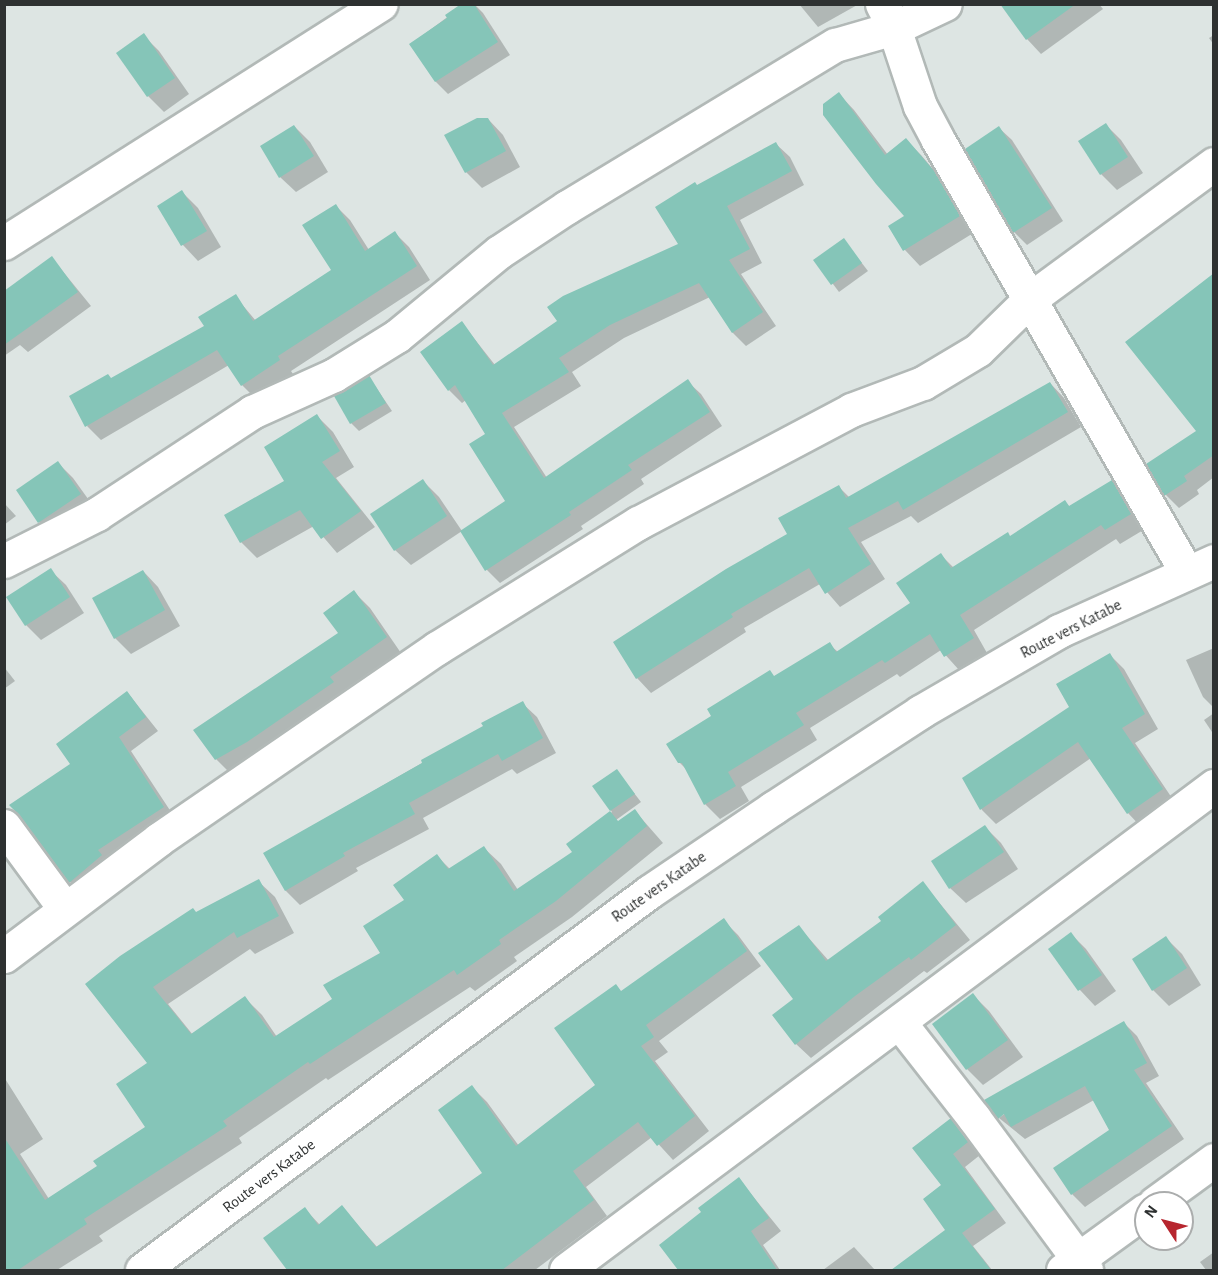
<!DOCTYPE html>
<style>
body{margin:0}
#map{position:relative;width:1218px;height:1275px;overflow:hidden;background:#dde5e3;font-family:"Alegreya Sans",sans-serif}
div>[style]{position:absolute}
.shadow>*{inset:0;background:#0003}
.building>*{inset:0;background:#85c5b8}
.roads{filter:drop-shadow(2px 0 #b2b9b7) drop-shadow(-2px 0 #b2b9b7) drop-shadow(0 2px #b2b9b7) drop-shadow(0 -2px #b2b9b7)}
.minor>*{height:33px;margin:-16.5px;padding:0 16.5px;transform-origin:16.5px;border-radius:16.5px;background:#fff}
span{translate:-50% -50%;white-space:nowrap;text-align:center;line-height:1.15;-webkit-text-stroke:4.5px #fff;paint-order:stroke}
.street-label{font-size:16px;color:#2e3131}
.frame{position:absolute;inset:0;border:6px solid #2e3131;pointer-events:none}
.north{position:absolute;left:1134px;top:1191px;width:60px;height:60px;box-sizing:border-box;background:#fff;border:2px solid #abadad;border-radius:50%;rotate:306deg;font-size:16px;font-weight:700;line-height:24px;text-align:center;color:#2e3131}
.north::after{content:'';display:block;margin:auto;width:21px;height:27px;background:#b7262f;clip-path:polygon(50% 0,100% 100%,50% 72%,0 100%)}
</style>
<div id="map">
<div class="shadow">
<i style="clip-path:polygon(465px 4px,474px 4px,483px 13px,510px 55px,448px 94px,436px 82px,411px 44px)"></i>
<i style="clip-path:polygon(799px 4px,859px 4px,818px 27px)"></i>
<i style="clip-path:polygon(1002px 4px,1099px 4px,1103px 9px,1041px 54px,1027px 39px)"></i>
<i style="clip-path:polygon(143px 35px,159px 51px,189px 94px,164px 112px,148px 96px,118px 53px)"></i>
<i style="clip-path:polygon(1214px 35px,1214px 45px,1209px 38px)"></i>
<i style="clip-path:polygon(839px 94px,854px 110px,888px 155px,906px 140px,921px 155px,949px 188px,975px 232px,920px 266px,905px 250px,890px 226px,907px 216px)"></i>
<i style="clip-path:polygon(488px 119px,503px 135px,520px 167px,482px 188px,466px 172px)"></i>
<i style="clip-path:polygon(1106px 125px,1121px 140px,1143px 173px,1117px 190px,1101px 174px,1080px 141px)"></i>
<i style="clip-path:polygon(294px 126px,310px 142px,328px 172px,296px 192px,280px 177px)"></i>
<i style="clip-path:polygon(999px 128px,1012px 140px,1063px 221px,1027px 245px,1014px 232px)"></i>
<i style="clip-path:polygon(776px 144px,790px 157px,804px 185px,740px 220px,762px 263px,741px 274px,776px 326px,746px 346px,733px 333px,710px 297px,624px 338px,572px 372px,581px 386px,514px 427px,547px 478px,687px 381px,701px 394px,722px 426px,641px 479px,644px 484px,581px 526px,583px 529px,500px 583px,487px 570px,462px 531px,411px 565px,395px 550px,423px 481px,439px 497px,462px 531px,507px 501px,487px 434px,466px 400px,462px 403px,449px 390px,462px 323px,495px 365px,681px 244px,697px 186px)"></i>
<i style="clip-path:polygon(182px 192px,198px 208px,221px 247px,198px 261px,183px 245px,159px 206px)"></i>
<i style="clip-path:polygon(336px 206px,350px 220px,369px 250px,395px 233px,409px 247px,430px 280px,291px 371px,293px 374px,256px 399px,242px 385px,229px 365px,101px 440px,87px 426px,112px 380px,206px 326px,235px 296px,256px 321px,333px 271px)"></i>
<i style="clip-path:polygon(844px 240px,868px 271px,839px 292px,815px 260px)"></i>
<i style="clip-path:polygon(52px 258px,91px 306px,28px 352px,20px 345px,4px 356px,4px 292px)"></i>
<i style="clip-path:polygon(1214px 289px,1214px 477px,1197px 490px,1199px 494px,1179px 508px,1166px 495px,1148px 464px,1198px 432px)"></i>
<i style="clip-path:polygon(369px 377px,392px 411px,359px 431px,351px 423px)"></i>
<i style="clip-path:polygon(1050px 383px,1064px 398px,1081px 427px,918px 523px,911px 516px,861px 542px,885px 579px,840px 607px,820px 584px,744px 628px,746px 632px,651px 693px,637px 678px,615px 642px,789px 535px,839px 487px,850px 498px)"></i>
<i style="clip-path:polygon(317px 416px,333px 432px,354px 467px,336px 478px,375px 527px,337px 553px,314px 526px,257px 558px,241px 542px,286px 481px)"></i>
<i style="clip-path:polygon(58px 463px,73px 478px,96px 510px,55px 537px,39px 522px)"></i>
<i style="clip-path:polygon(1112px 482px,1126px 496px,1145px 529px,1120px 544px,1116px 539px,974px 630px,987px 653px,959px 670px,941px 650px,900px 677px,897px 674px,810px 728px,817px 740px,741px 787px,749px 801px,720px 819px,705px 804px,687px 770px,679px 762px,775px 677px,829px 644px,838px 652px,912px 603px,941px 555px,954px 568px,1011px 537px,1065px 502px,1070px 507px)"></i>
<i style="clip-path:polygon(4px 503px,16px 516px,4px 525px)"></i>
<i style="clip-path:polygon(50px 570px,66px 585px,84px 613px,41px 640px,26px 625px)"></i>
<i style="clip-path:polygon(143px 571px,158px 587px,180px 626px,131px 654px,115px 638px,94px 599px)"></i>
<i style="clip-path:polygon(354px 592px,370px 608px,401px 653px,232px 775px,216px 759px,340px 634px)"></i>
<i style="clip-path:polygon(1214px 648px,1214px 708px,1203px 697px,1186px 660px)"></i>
<i style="clip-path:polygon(1110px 655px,1124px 669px,1158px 729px,1135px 743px,1176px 804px,1142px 828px,1128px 813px,1091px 758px,996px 824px,982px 810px,964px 778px,1071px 707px)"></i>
<i style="clip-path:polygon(4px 667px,15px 681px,4px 689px)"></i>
<i style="clip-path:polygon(127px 692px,158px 731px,131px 751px,177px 821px,83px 895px,70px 882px,72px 764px)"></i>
<i style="clip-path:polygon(522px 703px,537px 717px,556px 753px,517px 774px,512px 769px,423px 818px,429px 829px,356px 868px,358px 871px,300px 905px,286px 891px,265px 853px,485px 727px)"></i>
<i style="clip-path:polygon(1214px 713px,1214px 735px,1204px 720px)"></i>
<i style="clip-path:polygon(617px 771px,641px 802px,616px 820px,618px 822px,635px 811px,663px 843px,572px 917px,514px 957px,517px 961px,475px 991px,470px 987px,328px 1080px,326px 1078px,239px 1138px,242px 1143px,99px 1236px,103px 1241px,57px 1270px,4px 1270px,4px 1077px,43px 1139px,20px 1154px,49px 1199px,99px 1167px,147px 1127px,149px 1063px,87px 984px,196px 914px,258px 881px,275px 897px,294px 933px,255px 954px,250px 949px,168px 1004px,193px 1035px,245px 998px,262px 1015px,277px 1037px,334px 999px,382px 953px,406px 901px,437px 856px,451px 870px,484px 848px,501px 864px,518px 890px,574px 852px,568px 845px,612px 812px,594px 787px)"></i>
<i style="clip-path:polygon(985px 827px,1001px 843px,1018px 869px,966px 903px,950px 888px)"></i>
<i style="clip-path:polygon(923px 883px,970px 940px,927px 973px,924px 971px,811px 1058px,796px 1044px,795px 999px,799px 927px,829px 961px,883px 921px)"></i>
<i style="clip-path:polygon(723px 920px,738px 935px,761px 966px,659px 1041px,668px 1052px,655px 1061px,709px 1131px,673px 1160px,652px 1137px,586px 1187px,607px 1216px,535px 1270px,289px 1270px,266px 1238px,305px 1209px,320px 1225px,342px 1207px,378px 1248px,484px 1173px,472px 1087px,487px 1102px,519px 1146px,597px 1085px,622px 992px)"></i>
<i style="clip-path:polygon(1071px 934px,1086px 949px,1116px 991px,1095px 1006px,1080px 990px,1050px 949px)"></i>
<i style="clip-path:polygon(1166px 938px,1182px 954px,1201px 985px,1169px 1006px,1153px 990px)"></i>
<i style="clip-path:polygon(973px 995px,989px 1011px,1023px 1057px,983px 1085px,967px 1069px)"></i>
<i style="clip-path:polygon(1124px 1023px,1137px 1036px,1159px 1076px,1146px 1083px,1184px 1139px,1085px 1207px,1072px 1194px,1111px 1131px,1094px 1100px,1025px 1139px,999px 1118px)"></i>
<i style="clip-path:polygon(950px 1120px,980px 1155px,965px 1167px,1006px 1223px,973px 1246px,992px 1270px,893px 1270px,947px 1230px,943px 1186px)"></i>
<i style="clip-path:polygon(739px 1179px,781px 1231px,763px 1245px,780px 1270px,677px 1270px,703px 1213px)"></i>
<i style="clip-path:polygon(854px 1247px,875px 1270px,823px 1270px)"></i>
<i style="clip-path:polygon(1214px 1252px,1214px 1270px,1206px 1270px,1200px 1262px)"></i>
</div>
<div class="building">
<i style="clip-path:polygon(461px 4px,474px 4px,498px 42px,435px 82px,409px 44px,447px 18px,445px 15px)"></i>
<i style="clip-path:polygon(1000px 4px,1076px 4px,1026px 40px)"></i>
<i style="clip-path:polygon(144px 33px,175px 78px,147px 97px,116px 53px)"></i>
<i style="clip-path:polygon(839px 92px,885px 155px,906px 138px,934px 171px,960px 216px,903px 251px,888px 226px,904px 216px,876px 184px,823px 115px,823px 104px)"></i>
<i style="clip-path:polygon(477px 118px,488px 118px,506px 151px,465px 173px,444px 135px)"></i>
<i style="clip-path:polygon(1106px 123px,1128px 157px,1100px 175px,1078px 141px)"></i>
<i style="clip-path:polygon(294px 125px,314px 156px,279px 178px,260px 146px)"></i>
<i style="clip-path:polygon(999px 126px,1052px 208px,1013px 233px,965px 149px)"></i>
<i style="clip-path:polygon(776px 142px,792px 171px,727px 206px,750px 249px,729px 260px,763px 312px,732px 333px,699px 283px,610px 325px,559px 358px,569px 372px,502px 413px,544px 478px,688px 379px,710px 412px,628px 465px,632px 470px,569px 512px,571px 515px,485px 571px,460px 531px,505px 501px,469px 444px,485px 434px,455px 385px,448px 391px,420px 352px,462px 321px,493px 365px,557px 321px,547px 307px,563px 296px,678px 244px,655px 207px,695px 182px,697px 185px)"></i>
<i style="clip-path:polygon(182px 190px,207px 231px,181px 246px,157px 206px)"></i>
<i style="clip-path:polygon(336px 204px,365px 251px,395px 231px,417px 266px,278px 356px,280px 360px,241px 386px,217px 350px,85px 427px,69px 396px,108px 374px,111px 378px,204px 326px,198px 317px,236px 294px,253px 321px,331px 270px,302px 225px)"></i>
<i style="clip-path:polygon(844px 238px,862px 263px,831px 285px,813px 260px)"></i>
<i style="clip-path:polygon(52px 256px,78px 292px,4px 345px,4px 291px)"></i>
<i style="clip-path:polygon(1214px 273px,1214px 455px,1184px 476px,1187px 481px,1164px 496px,1146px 464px,1196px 431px,1125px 342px)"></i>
<i style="clip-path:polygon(369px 375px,386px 403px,350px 424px,334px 396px)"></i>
<i style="clip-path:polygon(1050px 382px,1068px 412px,903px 510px,898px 501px,848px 528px,871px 564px,825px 594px,809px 568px,731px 614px,733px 617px,636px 679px,613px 642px,726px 569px,787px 534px,778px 518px,839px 485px,846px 498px)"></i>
<i style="clip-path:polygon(317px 414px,340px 451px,322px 462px,361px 511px,321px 539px,300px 510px,240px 543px,224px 515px,284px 481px,264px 447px)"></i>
<i style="clip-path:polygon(58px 461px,81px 494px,38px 523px,16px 490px)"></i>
<i style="clip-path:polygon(423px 479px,447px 516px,394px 551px,370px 514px)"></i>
<i style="clip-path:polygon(1112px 480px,1131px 514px,1105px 530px,1101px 525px,960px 615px,974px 638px,944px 657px,930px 634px,885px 663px,882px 660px,796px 713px,804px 725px,728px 772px,736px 786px,704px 805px,682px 763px,678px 763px,666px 744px,711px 716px,707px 709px,770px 670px,774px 676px,830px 642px,836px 652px,910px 603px,896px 583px,941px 553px,951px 568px,1008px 532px,1010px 536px,1065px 500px,1069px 506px)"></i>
<i style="clip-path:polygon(51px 568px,70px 597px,25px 626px,6px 597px)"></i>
<i style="clip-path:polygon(143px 570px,165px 610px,114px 639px,92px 598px)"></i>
<i style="clip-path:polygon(354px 590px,387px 637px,330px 677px,334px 682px,247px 742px,215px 760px,193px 730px,338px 633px,323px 613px)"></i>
<i style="clip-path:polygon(1110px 653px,1145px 714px,1122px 728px,1163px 789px,1127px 814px,1078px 742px,980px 810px,962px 778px,1069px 707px,1056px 684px)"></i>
<i style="clip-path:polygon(127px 691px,146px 717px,119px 737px,164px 807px,98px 850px,102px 855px,69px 883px,19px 815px,9px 805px,70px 764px,56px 744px)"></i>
<i style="clip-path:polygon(523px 701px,543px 738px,502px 761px,498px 754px,409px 803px,415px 814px,343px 853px,345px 856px,285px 891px,263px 853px,422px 763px,421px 760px,483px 726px,481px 723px)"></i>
<i style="clip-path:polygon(617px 769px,635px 794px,610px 811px,592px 786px)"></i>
<i style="clip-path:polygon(635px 809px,647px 826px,556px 901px,499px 940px,501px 944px,457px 975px,454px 970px,310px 1064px,308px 1062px,223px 1121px,227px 1126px,84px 1219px,87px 1224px,18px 1270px,4px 1270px,4px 1137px,45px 1200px,97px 1166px,93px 1161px,145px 1127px,116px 1084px,147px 1063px,85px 984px,120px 956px,193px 908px,196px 912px,259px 879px,279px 916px,237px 938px,234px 932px,153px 987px,191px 1034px,245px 996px,274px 1037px,332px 999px,323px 985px,380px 953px,363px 926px,404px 900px,393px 885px,437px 854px,448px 869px,484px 846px,514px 891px,572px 852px,566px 844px,610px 811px,618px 821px)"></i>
<i style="clip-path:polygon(985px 825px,1004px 852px,949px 889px,931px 861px)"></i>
<i style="clip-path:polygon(923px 881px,956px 925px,911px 960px,909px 957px,855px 996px,795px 1045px,772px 1015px,793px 999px,758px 953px,799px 925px,826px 961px,881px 921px,878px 917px)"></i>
<i style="clip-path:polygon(724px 918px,747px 951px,646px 1025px,654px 1037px,641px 1046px,695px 1116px,657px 1146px,638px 1122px,573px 1171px,594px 1200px,502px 1270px,287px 1270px,263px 1238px,305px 1207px,318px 1225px,342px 1205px,376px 1247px,482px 1173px,438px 1110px,472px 1085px,516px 1146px,595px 1085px,554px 1028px,616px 984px,621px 991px)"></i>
<i style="clip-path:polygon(1071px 932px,1102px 975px,1078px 991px,1048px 949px)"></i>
<i style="clip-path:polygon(1166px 936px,1187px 968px,1152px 991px,1132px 959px)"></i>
<i style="clip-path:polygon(973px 993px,1008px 1040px,966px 1070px,932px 1024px)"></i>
<i style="clip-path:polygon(1124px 1021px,1147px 1063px,1134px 1070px,1172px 1126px,1071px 1195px,1053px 1168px,1109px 1130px,1085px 1086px,1011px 1127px,1004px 1114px,998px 1119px,984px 1100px)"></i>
<i style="clip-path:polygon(951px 1118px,968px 1142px,953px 1154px,995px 1209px,962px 1233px,991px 1270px,891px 1270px,945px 1230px,923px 1199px,941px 1185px,912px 1148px)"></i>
<i style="clip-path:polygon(739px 1177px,769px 1218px,751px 1231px,777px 1270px,678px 1270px,659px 1245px,701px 1212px,698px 1208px)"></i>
</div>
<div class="roads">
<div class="minor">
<i style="left:882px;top:4px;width:27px;rotate:63deg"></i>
<i style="left:894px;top:28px;width:82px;rotate:71.6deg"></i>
<i style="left:920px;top:106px;width:38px;rotate:62deg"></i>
<i style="left:938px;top:140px;width:499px;rotate:60.1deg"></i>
<i style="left:4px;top:243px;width:446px;rotate:-32.4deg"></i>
<i style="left:4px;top:561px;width:104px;rotate:-26.8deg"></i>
<i style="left:97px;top:514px;width:186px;rotate:-33.3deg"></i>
<i style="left:252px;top:412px;width:90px;rotate:-24.3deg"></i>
<i style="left:334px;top:375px;width:74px;rotate:-31.8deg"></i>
<i style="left:397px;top:336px;width:132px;rotate:-39.5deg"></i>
<i style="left:499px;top:252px;width:82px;rotate:-33.5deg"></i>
<i style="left:567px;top:207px;width:313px;rotate:-31.2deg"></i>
<i style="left:835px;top:45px;width:61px;rotate:-16.1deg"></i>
<i style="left:894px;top:28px;width:56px;rotate:-25.2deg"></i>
<i style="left:4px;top:826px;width:103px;rotate:53.7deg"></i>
<i style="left:4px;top:956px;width:194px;rotate:-37deg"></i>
<i style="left:159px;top:839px;width:337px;rotate:-34.5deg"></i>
<i style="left:437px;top:648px;width:237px;rotate:-31.9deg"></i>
<i style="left:638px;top:523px;width:241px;rotate:-27.9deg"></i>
<i style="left:851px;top:410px;width:77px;rotate:-20.6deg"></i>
<i style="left:923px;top:383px;width:64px;rotate:-31deg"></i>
<i style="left:978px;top:350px;width:73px;rotate:-44.4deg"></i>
<i style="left:1030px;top:299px;width:228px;rotate:-36.3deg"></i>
<i style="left:899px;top:1022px;width:122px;rotate:52deg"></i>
<i style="left:974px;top:1118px;width:189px;rotate:53.6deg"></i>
<i style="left:1155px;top:1203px;width:73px;rotate:-36.1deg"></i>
<i style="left:142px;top:1270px;width:632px;rotate:-36.71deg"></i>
<i style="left:649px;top:892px;width:150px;rotate:-34.1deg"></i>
<i style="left:773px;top:808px;width:176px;rotate:-33.1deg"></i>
<i style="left:920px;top:712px;width:161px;rotate:-30.2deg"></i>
<i style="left:1059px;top:631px;width:170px;rotate:-24.3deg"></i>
<i style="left:566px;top:1270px;width:809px;rotate:-36.76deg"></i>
<i style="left:1063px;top:1270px;width:102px;rotate:-35.9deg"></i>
</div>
</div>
<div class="street-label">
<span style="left:1071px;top:629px;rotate:-27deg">Route vers Katabe</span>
<span style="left:659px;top:887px;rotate:-35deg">Route vers Katabe</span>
<span style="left:269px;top:1176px;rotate:-37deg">Route vers Katabe</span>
</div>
<div class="frame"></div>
<div class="north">N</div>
</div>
